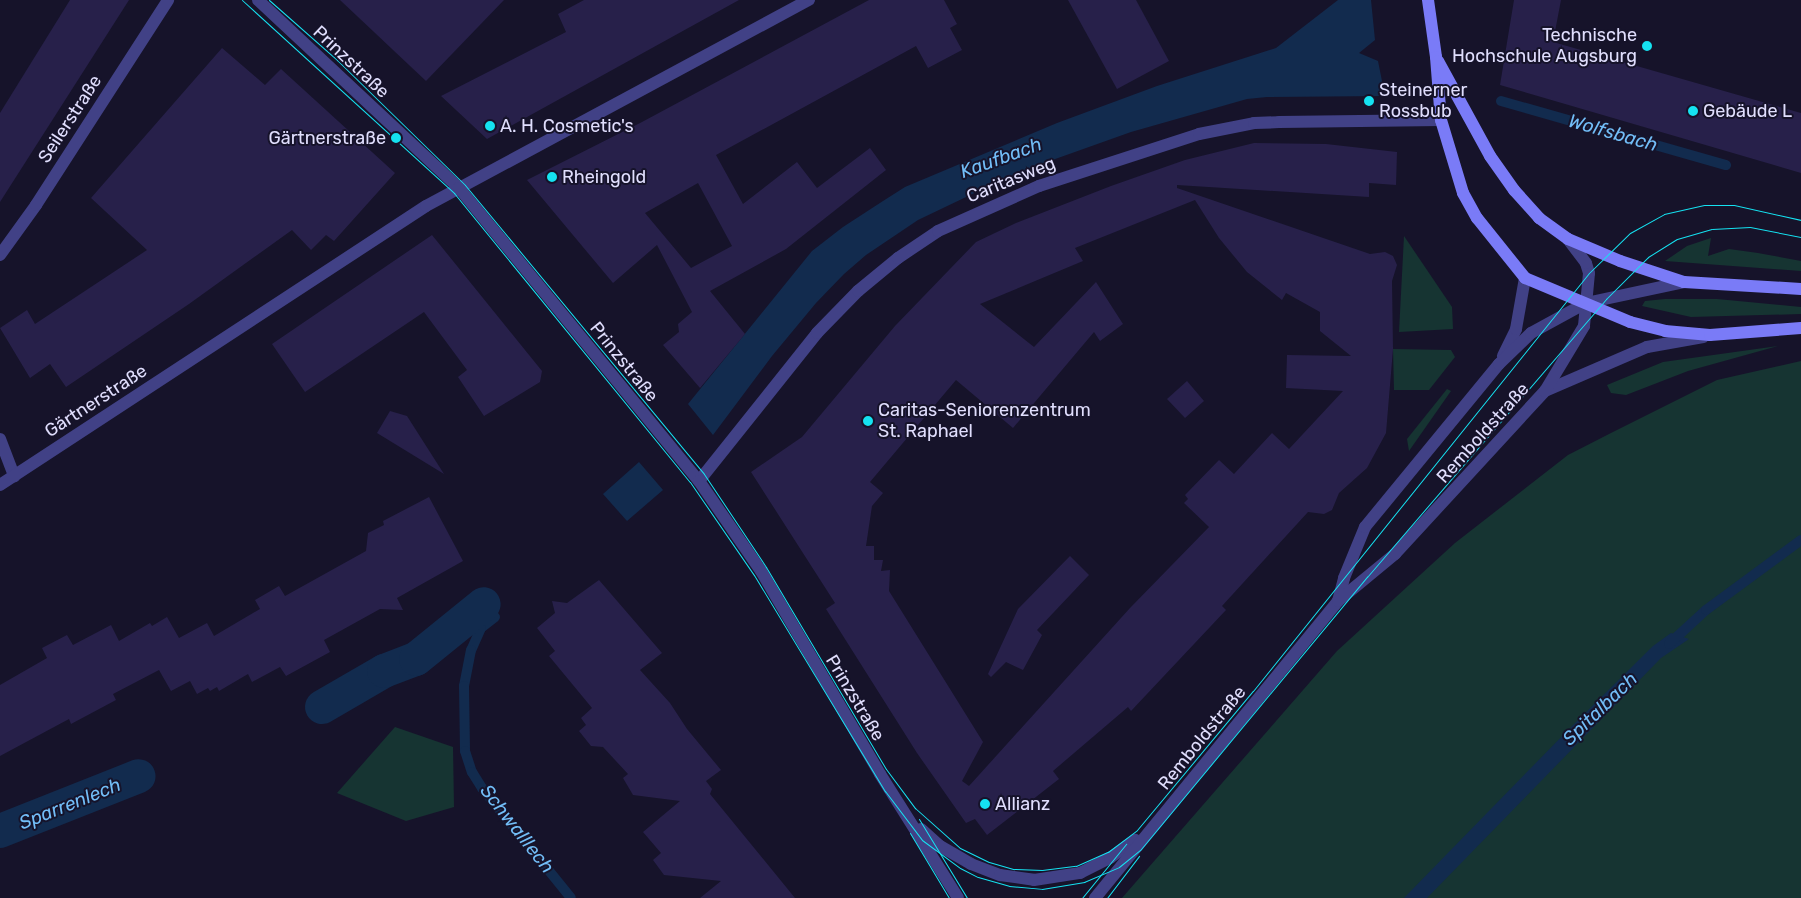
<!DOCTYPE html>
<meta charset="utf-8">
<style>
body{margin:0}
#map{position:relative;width:1801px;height:898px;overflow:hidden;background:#16132a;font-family:Rubik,sans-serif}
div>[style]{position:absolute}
.green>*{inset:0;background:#163432}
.water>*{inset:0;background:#122b4e}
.stream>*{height:10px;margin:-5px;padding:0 5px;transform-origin:5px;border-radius:5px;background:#122b4e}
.canal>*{height:34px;margin:-17px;padding:0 17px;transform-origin:17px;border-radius:17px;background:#122b4e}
.building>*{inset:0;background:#27204a}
.minor>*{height:12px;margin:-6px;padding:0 6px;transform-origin:6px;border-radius:6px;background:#414186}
.tertiary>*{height:12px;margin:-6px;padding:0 6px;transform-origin:6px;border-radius:6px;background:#414186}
.secondary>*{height:12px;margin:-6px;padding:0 6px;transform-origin:6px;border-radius:6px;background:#7a7bf7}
.tram>*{height:1px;margin:-0.5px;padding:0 0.5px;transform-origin:0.5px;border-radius:0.5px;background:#15e2f1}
.dots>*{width:14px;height:14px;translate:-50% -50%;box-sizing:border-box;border:2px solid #16132a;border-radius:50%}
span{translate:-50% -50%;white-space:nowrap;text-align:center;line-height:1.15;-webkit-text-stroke:4px #16132a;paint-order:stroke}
.poi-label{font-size:18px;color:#e0defd}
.right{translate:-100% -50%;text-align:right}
.left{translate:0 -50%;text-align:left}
.street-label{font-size:18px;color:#e0defd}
.water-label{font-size:19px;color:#72bdf7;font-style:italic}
</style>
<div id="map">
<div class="green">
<i style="clip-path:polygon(1404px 236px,1452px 307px,1453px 329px,1399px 332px)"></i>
<i style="clip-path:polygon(1711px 238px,1708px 256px,1729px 249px,1758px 253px,1801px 261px,1801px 271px,1665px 261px,1687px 246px)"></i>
<i style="clip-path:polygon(1665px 299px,1717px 299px,1801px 307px,1801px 314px,1691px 317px,1642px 306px,1645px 301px)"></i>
<i style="clip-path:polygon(1778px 346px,1688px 371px,1626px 395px,1611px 393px,1607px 385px,1663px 362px)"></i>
<i style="clip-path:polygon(1393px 349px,1451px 350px,1455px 357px,1429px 390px,1394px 390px)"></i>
<i style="clip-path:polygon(1801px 361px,1801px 898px,1122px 898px,1337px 651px,1455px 543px,1568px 455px,1609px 434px,1717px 380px)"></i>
<i style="clip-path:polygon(1447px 389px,1451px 391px,1409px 451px,1407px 439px)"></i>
<i style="clip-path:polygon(395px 727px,453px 747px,454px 807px,406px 821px,337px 793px)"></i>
</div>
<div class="water">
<i style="clip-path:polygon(1338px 0,1371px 0,1375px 40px,1359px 53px,1378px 61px,1385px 96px,1267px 97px,1247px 99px,1131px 132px,1030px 168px,987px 187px,918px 220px,866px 255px,844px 274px,816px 303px,772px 356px,713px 435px,688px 404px,812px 251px,843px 227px,883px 201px,905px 187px,1057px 123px,1157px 86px,1276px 48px)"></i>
<i style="clip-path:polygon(639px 462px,663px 490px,627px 521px,603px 494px)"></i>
<i style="clip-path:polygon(1671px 633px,1689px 639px,1661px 658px,1427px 898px,1404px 898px,1570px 728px,1653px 646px)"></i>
</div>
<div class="stream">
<i style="left:1501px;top:101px;width:234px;rotate:15.9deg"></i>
<i style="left:495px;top:617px;width:18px;rotate:142deg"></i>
<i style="left:481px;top:628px;width:24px;rotate:114deg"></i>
<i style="left:471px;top:650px;width:37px;rotate:101deg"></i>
<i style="left:464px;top:686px;width:65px;rotate:89.1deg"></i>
<i style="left:465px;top:751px;width:22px;rotate:72deg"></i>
<i style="left:472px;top:772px;width:19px;rotate:58deg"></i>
<i style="left:482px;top:788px;width:141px;rotate:51deg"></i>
<i style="left:1669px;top:644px;width:50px;rotate:-42.6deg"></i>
<i style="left:1706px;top:610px;width:118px;rotate:-36.4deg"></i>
</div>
<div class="canal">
<i style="left:322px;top:707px;width:72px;rotate:-30.1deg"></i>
<i style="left:384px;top:671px;width:34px;rotate:-21deg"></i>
<i style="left:416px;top:659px;width:87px;rotate:-39deg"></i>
<i style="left:0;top:831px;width:149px;rotate:-21.6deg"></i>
</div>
<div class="building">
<i style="clip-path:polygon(70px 0,129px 0,0 202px,0 113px)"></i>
<i style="clip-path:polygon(340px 0,504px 0,426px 81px)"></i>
<i style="clip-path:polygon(584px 0,739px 0,487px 139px,441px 96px,566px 32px,558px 14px)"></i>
<i style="clip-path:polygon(evenodd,869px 0,944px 0,957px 24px,950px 28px,962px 50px,928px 68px,916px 46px,716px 155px,743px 204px,797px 162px,817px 188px,870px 148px,886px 170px,786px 249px,710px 291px,745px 334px,700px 388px,663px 345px,679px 332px,678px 324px,692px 312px,657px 245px,613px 283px,527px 180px,642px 122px,869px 0,698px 183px,732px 246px,691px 268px,645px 213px,698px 183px)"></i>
<i style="clip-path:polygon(1068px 0,1136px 0,1169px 61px,1117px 89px)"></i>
<i style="clip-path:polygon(1514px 0,1561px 0,1553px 42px,1801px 113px,1801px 173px,1500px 85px)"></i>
<i style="clip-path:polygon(222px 48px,265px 85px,281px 69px,395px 173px,334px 241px,326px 235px,311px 250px,292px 230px,189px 304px,66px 387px,50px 364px,30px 378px,0 328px,27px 310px,35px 324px,147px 250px,91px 198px)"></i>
<i style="clip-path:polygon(evenodd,1254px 143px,1326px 144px,1397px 152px,1396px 185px,1369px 183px,1369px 197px,1177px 185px,1177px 188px,1370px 254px,1385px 252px,1393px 256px,1397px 265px,1392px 281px,1393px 349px,1386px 433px,1367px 468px,1339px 493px,1332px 510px,1324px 514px,1308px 512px,1222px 606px,1226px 610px,1131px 711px,1128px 707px,1053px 771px,1059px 779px,987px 835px,975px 819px,966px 823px,917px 753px,826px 609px,835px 603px,751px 472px,802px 437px,895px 326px,976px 242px,1016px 223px,1111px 186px,1185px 160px,1254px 143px,1195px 200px,1219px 238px,1247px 272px,1282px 300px,1286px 293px,1320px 312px,1320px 331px,1351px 356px,1287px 355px,1286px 388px,1343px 391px,1289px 449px,1272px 433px,1234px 474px,1219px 460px,1185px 495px,1188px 499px,1184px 503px,1209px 527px,1130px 608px,969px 786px,962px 781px,983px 742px,889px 591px,890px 570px,881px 571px,883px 560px,874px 560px,874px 546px,866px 546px,872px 506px,883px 493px,870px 482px,956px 380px,1013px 428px,1094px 332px,1100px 341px,1123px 324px,1096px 282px,1034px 347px,980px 304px,1083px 261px,1075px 248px,1195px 200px)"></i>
<i style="clip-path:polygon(432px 235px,542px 371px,540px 382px,484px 416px,458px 377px,467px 370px,424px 312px,305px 392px,272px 344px)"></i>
<i style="clip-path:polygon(1187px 381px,1204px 401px,1185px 418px,1167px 399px)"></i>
<i style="clip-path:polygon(390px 411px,407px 416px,444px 474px,377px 433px)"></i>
<i style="clip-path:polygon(429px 497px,463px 561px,397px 598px,403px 610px,380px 609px,324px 640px,330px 652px,286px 676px,280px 667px,252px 682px,248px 674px,219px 691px,217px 687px,210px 691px,208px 688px,197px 694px,190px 681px,171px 691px,159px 670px,113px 694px,116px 700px,71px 724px,69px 719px,0 756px,0 685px,47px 658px,42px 648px,67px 635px,73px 645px,111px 625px,119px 641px,150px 623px,152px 626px,167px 617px,179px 638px,207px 623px,214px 636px,260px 609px,255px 600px,279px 586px,285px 596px,366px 551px,368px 533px,384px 525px,383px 521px)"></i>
<i style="clip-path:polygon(1070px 556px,1089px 575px,1037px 630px,1042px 635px,1023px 670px,1006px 662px,991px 677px,988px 674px,1018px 609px)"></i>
<i style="clip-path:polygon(599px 580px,662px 653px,640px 670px,670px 703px,687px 729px,721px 770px,706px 781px,712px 789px,710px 794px,795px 898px,700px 898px,721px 881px,664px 875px,653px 860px,661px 853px,643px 832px,680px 801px,633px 795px,623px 778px,628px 774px,603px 747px,591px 746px,579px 731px,586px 725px,581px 718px,592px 708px,549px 656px,555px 651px,537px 628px,555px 613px,552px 601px,567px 603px)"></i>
</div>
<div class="minor">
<i style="left:0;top:255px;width:62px;rotate:-54.2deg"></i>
<i style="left:36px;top:205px;width:244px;rotate:-57.2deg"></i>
<i style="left:0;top:439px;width:40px;rotate:69deg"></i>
<i style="left:699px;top:481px;width:189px;rotate:-51.4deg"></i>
<i style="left:817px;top:333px;width:59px;rotate:-45.7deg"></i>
<i style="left:858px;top:291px;width:52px;rotate:-39.5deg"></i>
<i style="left:898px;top:258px;width:48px;rotate:-34deg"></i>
<i style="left:938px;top:231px;width:111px;rotate:-24deg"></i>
<i style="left:1039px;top:186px;width:168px;rotate:-18deg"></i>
<i style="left:1199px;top:134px;width:56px;rotate:-11.3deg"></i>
<i style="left:1254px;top:123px;width:25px;rotate:-2deg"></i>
<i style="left:1279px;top:122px;width:162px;rotate:-0.7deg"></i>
<i style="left:0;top:485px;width:509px;rotate:-33.22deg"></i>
<i style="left:426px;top:206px;width:435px;rotate:-28.3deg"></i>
</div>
<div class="tertiary">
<i style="left:258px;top:0;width:275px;rotate:43.1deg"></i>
<i style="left:459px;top:188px;width:379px;rotate:50.7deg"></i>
<i style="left:699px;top:481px;width:109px;rotate:55.4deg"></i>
<i style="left:761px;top:571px;width:235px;rotate:59.6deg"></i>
<i style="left:880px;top:774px;width:146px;rotate:57.8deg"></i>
<i style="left:1503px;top:356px;width:30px;rotate:-64deg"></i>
<i style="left:1516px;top:329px;width:52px;rotate:-80deg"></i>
<i style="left:1545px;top:391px;width:111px;rotate:-23.3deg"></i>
<i style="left:1647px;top:347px;width:57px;rotate:-10.1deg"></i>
<i style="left:1338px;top:601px;width:24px;rotate:-75deg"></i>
<i style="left:1344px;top:578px;width:55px;rotate:-67.6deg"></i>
<i style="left:1365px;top:527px;width:211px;rotate:-50.6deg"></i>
<i style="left:1499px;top:364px;width:45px;rotate:-44.1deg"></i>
<i style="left:1531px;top:333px;width:63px;rotate:-28.6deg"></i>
<i style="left:1586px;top:303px;width:100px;rotate:-12.1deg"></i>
<i style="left:921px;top:829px;width:25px;rotate:42deg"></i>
<i style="left:940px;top:846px;width:36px;rotate:30deg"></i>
<i style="left:971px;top:864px;width:31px;rotate:21deg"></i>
<i style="left:1000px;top:875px;width:34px;rotate:8deg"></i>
<i style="left:1034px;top:880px;width:47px;rotate:-8.7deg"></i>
<i style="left:1080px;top:873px;width:34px;rotate:-27deg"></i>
<i style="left:1110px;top:858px;width:31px;rotate:-36deg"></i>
<i style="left:1095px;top:898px;width:384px;rotate:-50.7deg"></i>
<i style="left:1338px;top:601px;width:74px;rotate:-39.5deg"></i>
<i style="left:1395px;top:554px;width:222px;rotate:-47.4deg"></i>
<i style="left:1545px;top:391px;width:76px;rotate:-59deg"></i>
<i style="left:1584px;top:326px;width:53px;rotate:-84.6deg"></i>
<i style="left:1589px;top:273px;width:10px;rotate:-107deg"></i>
<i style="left:1586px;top:263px;width:30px;rotate:-127deg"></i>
</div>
<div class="secondary">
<i style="left:1428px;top:0;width:58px;rotate:82deg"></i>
<i style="left:1436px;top:57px;width:63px;rotate:85.5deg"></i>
<i style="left:1441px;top:120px;width:76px;rotate:73.2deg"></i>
<i style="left:1463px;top:193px;width:29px;rotate:61deg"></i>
<i style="left:1477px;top:218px;width:77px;rotate:51.3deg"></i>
<i style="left:1525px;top:278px;width:114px;rotate:22.7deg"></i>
<i style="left:1630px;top:322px;width:36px;rotate:14deg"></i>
<i style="left:1665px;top:331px;width:45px;rotate:5.1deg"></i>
<i style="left:1710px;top:335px;width:91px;rotate:-4.4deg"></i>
<i style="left:1438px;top:61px;width:108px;rotate:61.3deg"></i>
<i style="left:1490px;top:156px;width:42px;rotate:54.8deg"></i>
<i style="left:1514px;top:190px;width:38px;rotate:48deg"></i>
<i style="left:1539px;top:218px;width:36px;rotate:36deg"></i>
<i style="left:1568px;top:239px;width:56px;rotate:22.9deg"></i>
<i style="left:1620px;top:261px;width:67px;rotate:18.2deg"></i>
<i style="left:1684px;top:282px;width:117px;rotate:3.4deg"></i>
</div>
<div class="tram">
<i style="left:242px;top:0;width:287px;rotate:42.3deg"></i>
<i style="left:454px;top:193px;width:373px;rotate:50.8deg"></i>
<i style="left:690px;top:482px;width:113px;rotate:55.5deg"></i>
<i style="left:754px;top:575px;width:253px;rotate:58.8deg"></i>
<i style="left:885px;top:791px;width:61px;rotate:52.9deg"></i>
<i style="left:922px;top:840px;width:47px;rotate:36.4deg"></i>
<i style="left:960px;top:868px;width:20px;rotate:27deg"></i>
<i style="left:978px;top:877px;width:32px;rotate:16deg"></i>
<i style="left:1009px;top:886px;width:33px;rotate:5deg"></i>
<i style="left:1042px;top:889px;width:43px;rotate:-9.5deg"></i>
<i style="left:1084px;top:882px;width:38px;rotate:-23deg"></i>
<i style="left:1119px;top:867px;width:28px;rotate:-39deg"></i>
<i style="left:1141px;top:849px;width:354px;rotate:-50.3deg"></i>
<i style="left:1367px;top:577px;width:367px;rotate:-49.3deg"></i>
<i style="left:1606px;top:299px;width:59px;rotate:-45deg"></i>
<i style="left:1648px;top:257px;width:34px;rotate:-32deg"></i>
<i style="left:1677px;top:239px;width:36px;rotate:-16deg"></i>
<i style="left:1712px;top:229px;width:38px;rotate:-3deg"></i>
<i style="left:1750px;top:227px;width:52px;rotate:11.1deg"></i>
<i style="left:269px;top:0;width:91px;rotate:41.4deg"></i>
<i style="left:337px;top:60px;width:179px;rotate:44.3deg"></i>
<i style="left:465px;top:185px;width:375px;rotate:50.4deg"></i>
<i style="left:704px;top:474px;width:112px;rotate:56.3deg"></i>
<i style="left:766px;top:567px;width:235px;rotate:59.3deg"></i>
<i style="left:886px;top:769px;width:49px;rotate:53.4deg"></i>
<i style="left:915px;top:808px;width:60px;rotate:41.6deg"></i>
<i style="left:960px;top:848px;width:32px;rotate:26deg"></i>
<i style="left:989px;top:862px;width:26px;rotate:16deg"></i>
<i style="left:1014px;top:869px;width:28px;rotate:2deg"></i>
<i style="left:1042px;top:870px;width:34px;rotate:-7deg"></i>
<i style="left:1076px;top:866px;width:35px;rotate:-24deg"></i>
<i style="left:1108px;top:852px;width:36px;rotate:-37deg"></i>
<i style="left:1137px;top:830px;width:181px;rotate:-50.2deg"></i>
<i style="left:1253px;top:691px;width:536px;rotate:-51.21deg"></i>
<i style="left:1589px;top:273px;width:57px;rotate:-44.3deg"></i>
<i style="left:1630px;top:233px;width:39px;rotate:-29deg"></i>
<i style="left:1664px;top:214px;width:41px;rotate:-12.7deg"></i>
<i style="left:1704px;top:205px;width:30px"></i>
<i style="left:1734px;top:205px;width:69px;rotate:12.6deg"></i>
<i style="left:919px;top:819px;width:92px;rotate:58.7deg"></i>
<i style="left:910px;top:833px;width:76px;rotate:59deg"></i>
<i style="left:1082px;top:898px;width:70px;rotate:-50.8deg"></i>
<i style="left:1107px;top:898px;width:53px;rotate:-52.7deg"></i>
</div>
<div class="dots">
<i style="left:1647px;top:46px;background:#15e2f1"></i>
<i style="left:1369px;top:101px;background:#15e2f1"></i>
<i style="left:1693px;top:111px;background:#15e2f1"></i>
<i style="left:490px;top:126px;background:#15e2f1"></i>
<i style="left:396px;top:138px;background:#15e2f1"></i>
<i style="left:552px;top:177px;background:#15e2f1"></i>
<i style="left:868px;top:421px;background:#15e2f1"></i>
<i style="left:985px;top:804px;background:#15e2f1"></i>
</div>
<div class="poi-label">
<span class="right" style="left:1637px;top:46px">Technische<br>Hochschule Augsburg</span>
<span class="left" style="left:1379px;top:101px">Steinerner<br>Rossbub</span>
<span class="left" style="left:1703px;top:111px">Gebäude L</span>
<span class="left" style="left:500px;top:126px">A. H. Cosmetic's</span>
<span class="right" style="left:386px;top:138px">Gärtnerstraße</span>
<span class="left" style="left:562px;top:177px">Rheingold</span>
<span class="left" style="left:878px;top:421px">Caritas-Seniorenzentrum<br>St. Raphael</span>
<span class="left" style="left:995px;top:804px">Allianz</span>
</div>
<div class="street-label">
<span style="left:351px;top:62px;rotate:43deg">Prinzstraße</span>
<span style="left:70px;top:119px;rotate:-57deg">Seilerstraße</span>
<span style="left:1011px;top:180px;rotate:-22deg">Caritasweg</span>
<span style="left:624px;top:362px;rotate:51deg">Prinzstraße</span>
<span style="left:96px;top:401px;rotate:-33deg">Gärtnerstraße</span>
<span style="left:1483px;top:433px;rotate:-48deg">Remboldstraße</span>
<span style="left:855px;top:698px;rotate:59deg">Prinzstraße</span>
<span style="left:1202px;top:738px;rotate:-51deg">Remboldstraße</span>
</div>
<div class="water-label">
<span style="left:1613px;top:133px;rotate:16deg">Wolfsbach</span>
<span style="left:1001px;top:158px;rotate:-20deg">Kaufbach</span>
<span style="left:1600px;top:709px;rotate:-44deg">Spitalbach</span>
<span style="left:70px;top:804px;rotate:-22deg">Sparrenlech</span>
<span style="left:517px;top:829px;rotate:52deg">Schwalllech</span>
</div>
</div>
